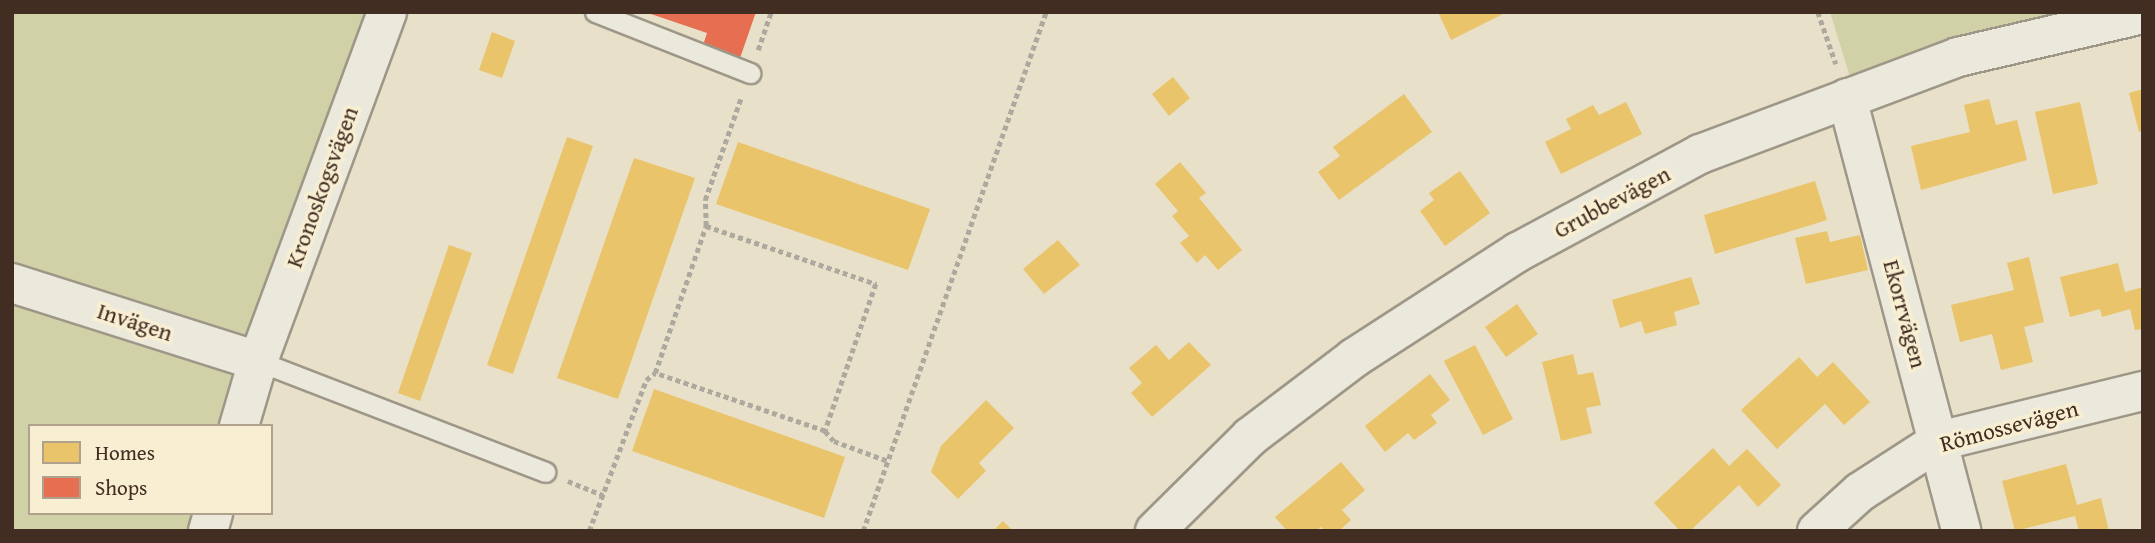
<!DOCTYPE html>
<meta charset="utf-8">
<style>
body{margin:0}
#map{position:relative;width:2155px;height:543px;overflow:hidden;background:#e8e0c8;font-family:"Gentium Book Plus",serif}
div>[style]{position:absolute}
.green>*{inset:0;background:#d1d1a8}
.homes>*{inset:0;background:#e9c46a}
.shops>*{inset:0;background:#e76f51}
.path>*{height:4.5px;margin-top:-2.25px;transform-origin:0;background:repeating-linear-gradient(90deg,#aea99e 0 5px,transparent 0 8.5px)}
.roads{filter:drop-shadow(2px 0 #9e9788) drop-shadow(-2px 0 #9e9788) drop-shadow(0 2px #9e9788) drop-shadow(0 -2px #9e9788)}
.lane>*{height:19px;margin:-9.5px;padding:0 9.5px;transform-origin:9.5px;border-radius:9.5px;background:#ebe8dc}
.street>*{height:38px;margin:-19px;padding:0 19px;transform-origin:19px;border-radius:19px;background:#ebe8dc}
span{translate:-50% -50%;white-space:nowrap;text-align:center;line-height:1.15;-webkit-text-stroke:7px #f8efd3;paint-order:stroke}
.street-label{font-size:23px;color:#412d22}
.frame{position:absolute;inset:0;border:14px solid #412d22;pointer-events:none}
.legend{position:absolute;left:28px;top:424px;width:245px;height:91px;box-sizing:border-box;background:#f8efd3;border:2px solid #afa18c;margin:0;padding:9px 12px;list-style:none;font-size:21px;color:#412d22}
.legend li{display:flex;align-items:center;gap:14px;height:35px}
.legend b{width:35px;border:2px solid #afa18c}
</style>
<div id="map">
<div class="green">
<i style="clip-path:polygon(12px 12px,387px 12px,239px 426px,30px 426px,30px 513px,213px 513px,208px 531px,12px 531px)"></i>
<i style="clip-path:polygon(1830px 12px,2130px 12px,1850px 77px)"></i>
</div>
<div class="homes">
<i style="clip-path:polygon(1438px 12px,1507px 12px,1451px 40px)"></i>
<i style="clip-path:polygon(492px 32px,515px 41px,502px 78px,479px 70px)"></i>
<i style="clip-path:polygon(1173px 77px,1190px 98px,1169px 116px,1152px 94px)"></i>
<i style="clip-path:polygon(2143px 89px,2143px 131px,2139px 132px,2129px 93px)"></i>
<i style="clip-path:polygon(1404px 94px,1432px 132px,1339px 200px,1318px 172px,1340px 156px,1333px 147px)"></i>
<i style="clip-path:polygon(1989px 99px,1996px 125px,2017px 120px,2027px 160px,1921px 190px,1911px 146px,1970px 132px,1964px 105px)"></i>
<i style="clip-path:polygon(1626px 102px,1642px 134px,1561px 174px,1545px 142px,1571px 129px,1566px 119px,1593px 105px,1599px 115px)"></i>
<i style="clip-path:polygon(2080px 102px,2098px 184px,2053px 194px,2035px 112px)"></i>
<i style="clip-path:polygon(567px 137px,593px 146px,513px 374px,487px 365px)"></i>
<i style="clip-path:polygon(738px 142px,930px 209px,908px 270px,716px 204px)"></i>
<i style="clip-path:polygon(634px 158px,695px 178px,618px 399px,557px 378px)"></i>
<i style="clip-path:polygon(1180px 162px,1206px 193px,1199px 198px,1242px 250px,1218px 270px,1205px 255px,1197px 263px,1180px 243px,1189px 236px,1172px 216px,1178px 211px,1155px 184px)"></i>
<i style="clip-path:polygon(1460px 171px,1490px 213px,1445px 246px,1420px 211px,1434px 200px,1429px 193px)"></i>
<i style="clip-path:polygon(1815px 181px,1827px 220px,1715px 254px,1704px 215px)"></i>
<i style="clip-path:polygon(1827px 231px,1830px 242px,1860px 235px,1868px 270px,1806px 284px,1795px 238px)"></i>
<i style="clip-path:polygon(1058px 240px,1080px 265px,1044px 294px,1023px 269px)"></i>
<i style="clip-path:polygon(449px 245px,472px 253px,420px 401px,398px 393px)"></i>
<i style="clip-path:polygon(2029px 257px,2044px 322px,2024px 327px,2033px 362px,2001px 370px,1992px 334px,1960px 342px,1951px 305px,2014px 290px,2007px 263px)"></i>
<i style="clip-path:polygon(2118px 263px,2125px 292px,2143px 287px,2143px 329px,2135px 330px,2130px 309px,2102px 317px,2100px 309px,2070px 317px,2060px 277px)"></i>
<i style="clip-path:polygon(1691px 277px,1700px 304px,1674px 312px,1677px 325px,1645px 334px,1641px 321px,1620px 328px,1612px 300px)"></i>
<i style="clip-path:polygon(1517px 304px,1538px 334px,1506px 357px,1485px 327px)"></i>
<i style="clip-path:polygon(1189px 342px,1211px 365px,1152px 417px,1131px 393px,1142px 383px,1129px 368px,1156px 345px,1169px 360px)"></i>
<i style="clip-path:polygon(1475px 345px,1513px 419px,1483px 435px,1444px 361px)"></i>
<i style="clip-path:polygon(1573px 354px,1578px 375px,1593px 372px,1601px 405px,1586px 408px,1592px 433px,1561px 441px,1542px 362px)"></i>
<i style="clip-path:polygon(1799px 357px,1817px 377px,1833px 362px,1870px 402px,1844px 425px,1825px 404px,1777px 449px,1741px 410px)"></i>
<i style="clip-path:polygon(1430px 374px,1450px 400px,1431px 415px,1437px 423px,1414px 440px,1408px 433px,1385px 452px,1365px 426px)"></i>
<i style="clip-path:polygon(654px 389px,845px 457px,824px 518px,632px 451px)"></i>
<i style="clip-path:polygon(986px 400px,1014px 428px,979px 463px,986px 471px,958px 499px,931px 472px,941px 446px)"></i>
<i style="clip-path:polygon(1713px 448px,1729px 466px,1747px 449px,1781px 485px,1758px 507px,1739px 485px,1690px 531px,1680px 531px,1654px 503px)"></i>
<i style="clip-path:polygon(1341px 462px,1365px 490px,1342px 510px,1351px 520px,1339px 531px,1325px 531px,1321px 527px,1316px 531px,1287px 531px,1275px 517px)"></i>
<i style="clip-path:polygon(2066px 464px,2077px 505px,2101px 498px,2109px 531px,2079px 531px,2075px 516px,2015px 531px,2002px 481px)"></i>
<i style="clip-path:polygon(1003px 521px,1013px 531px,993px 531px)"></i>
</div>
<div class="shops">
<i style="clip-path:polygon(756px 12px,739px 61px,702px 48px,707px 33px,648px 13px)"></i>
</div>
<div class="path">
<i style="left:1818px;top:12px;width:55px;rotate:70.9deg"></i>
<i style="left:758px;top:50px;width:40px;rotate:-71.1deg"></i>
<i style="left:706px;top:226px;width:180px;rotate:18.8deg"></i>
<i style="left:876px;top:284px;width:156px;rotate:109.1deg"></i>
<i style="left:825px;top:431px;width:180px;rotate:-161.2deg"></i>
<i style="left:655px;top:373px;width:156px;rotate:-70.9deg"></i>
<i style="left:706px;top:226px;width:26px;rotate:-92deg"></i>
<i style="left:705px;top:200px;width:108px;rotate:-70.6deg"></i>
<i style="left:825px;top:431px;width:13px;rotate:48deg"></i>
<i style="left:834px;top:441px;width:58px;rotate:20.3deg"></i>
<i style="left:568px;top:481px;width:38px;rotate:22deg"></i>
<i style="left:589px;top:531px;width:161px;rotate:-69.3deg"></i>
<i style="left:646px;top:380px;width:11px;rotate:-38deg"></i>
<i style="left:863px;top:531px;width:550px;rotate:-70.58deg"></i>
</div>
<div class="roads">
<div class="lane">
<i style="left:595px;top:12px;width:167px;rotate:21.5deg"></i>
<i style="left:258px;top:361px;width:308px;rotate:21.1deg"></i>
</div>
<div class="street">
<i style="left:1847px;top:98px;width:448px;rotate:75.2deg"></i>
<i style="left:12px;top:283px;width:258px;rotate:17.6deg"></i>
<i style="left:239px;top:426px;width:68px;rotate:-73.7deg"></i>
<i style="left:258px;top:361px;width:372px;rotate:-69.7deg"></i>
<i style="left:208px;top:531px;width:19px;rotate:-74deg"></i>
<i style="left:1155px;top:531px;width:134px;rotate:-44.7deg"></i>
<i style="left:1250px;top:437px;width:131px;rotate:-37.2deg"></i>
<i style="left:1354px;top:358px;width:195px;rotate:-32.9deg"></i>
<i style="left:1518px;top:252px;width:207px;rotate:-28.3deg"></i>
<i style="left:1700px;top:154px;width:276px;rotate:-20.6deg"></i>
<i style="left:1958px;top:57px;width:190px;rotate:-13.1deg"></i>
<i style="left:1817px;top:531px;width:58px;rotate:-42.2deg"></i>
<i style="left:1860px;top:492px;width:94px;rotate:-32.8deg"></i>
<i style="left:1939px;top:441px;width:210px;rotate:-13.8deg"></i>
</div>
</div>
<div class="street-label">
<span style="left:322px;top:187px;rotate:-70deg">Kronoskogsvägen</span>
<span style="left:1612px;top:202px;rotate:-28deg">Grubbevägen</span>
<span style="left:1905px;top:314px;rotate:75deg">Ekorrvägen</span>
<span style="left:135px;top:322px;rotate:18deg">Invägen</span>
<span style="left:2009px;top:426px;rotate:-15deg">Römossevägen</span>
</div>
<div class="frame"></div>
<ul class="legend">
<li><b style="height:19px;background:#e9c46a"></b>Homes</li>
<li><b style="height:19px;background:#e76f51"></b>Shops</li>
</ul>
</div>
